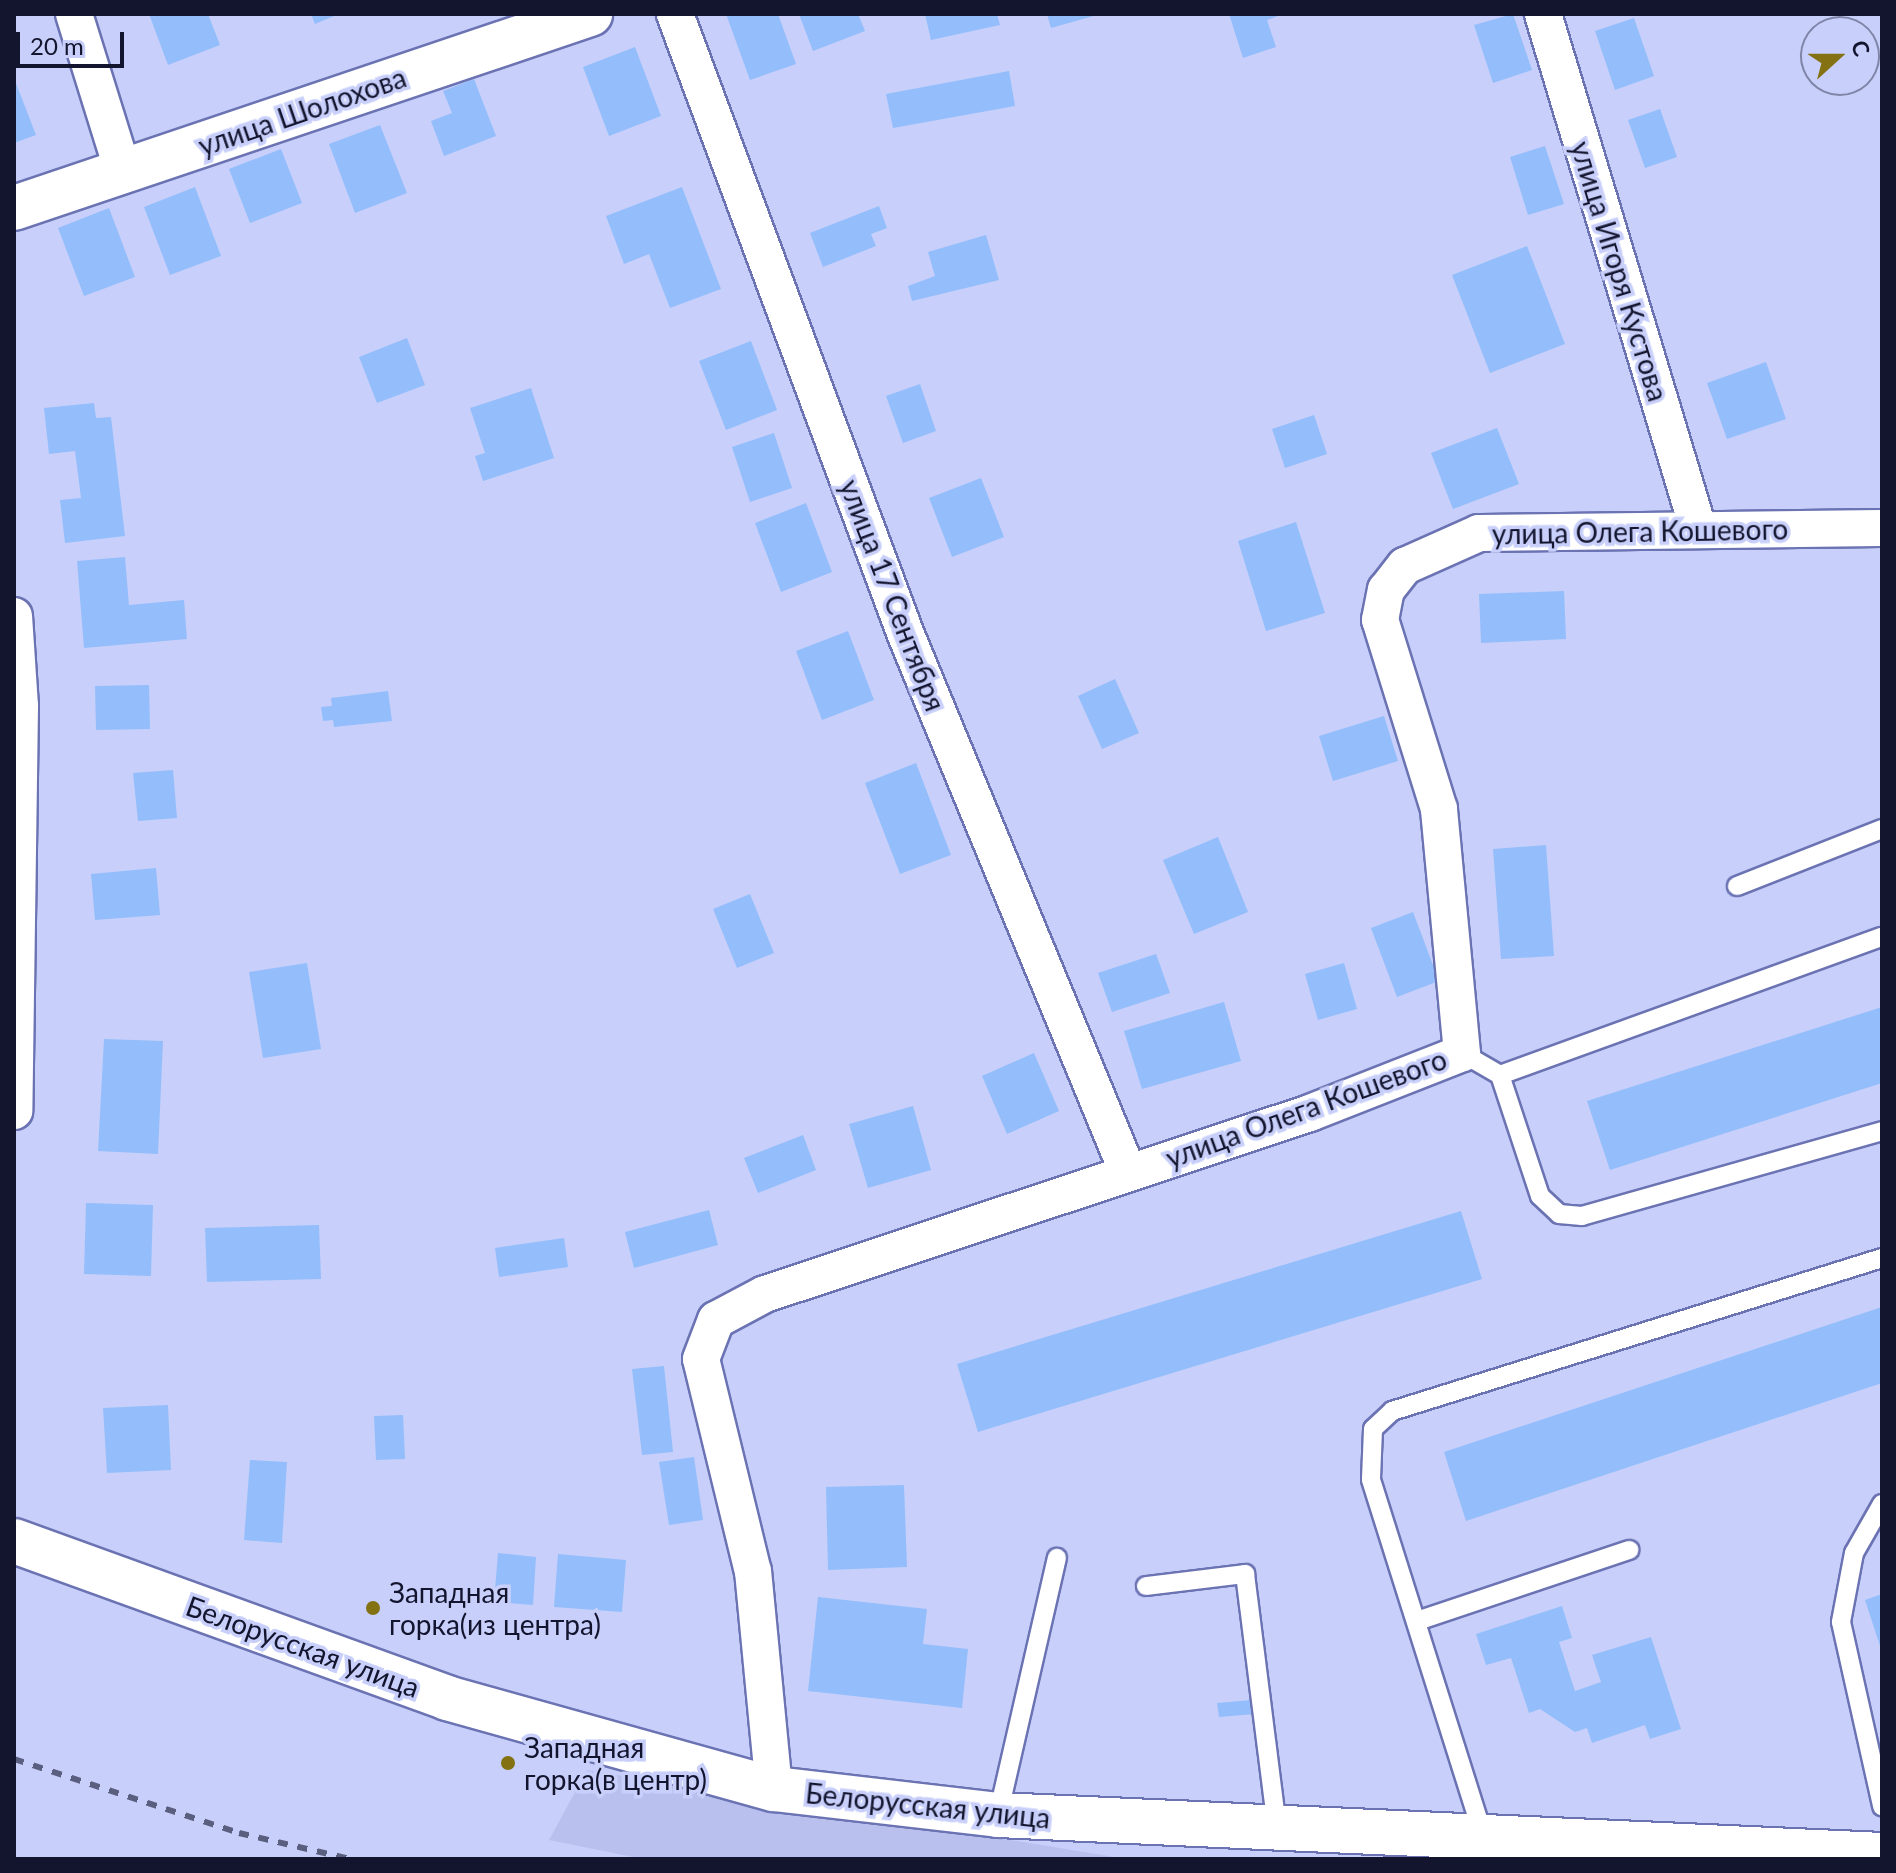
<!DOCTYPE html>
<meta charset="utf-8">
<style>
body{margin:0}
#map{position:relative;width:1896px;height:1873px;overflow:hidden;background:#c8cffa;font-family:Lato,sans-serif}
div>[style]{position:absolute}
.built>*{inset:0;background:#b9c0ee}
.building>*{inset:0;background:#93befb}
.roads{filter:drop-shadow(2px 0 #6b73b3) drop-shadow(-2px 0 #6b73b3) drop-shadow(0 2px #6b73b3) drop-shadow(0 -2px #6b73b3)}
.lane>*{height:18px;margin:-9px;padding:0 9px;transform-origin:9px;border-radius:9px;background:#fff}
.street>*{height:36px;margin:-18px;padding:0 18px;transform-origin:18px;border-radius:18px;background:#fff}
.secondary>*{height:44px;margin:-22px;padding:0 22px;transform-origin:22px;border-radius:22px;background:#fff}
.rail>*{height:6px;margin-top:-3px;transform-origin:0;background:repeating-linear-gradient(90deg,#5a5e7f 0 10px,transparent 0 20px)}
.dots>*{width:22px;height:22px;translate:-50% -50%;box-sizing:border-box;border:4px solid #c8cffa;border-radius:50%}
span{translate:-50% -50%;white-space:nowrap;text-align:center;line-height:1.15;-webkit-text-stroke:7px #c8cffa;paint-order:stroke}
.street-label{font-size:28px;color:#13152e}
.poi-label{font-size:28px;color:#13152e}
.left{translate:0 -50%;text-align:left}
.frame{position:absolute;inset:0;border:16px solid #13152e;pointer-events:none}
.north{position:absolute;left:1800px;top:16px;width:80px;height:80px;box-sizing:border-box;background:#c8cffa;border:2px solid #8085a8;border-radius:50%;rotate:69deg;font-size:22px;font-weight:700;line-height:32px;text-align:center;color:#13152e}
.north::after{content:'';display:block;margin:auto;width:28px;height:36px;background:#837112;clip-path:polygon(50% 0,100% 100%,50% 72%,0 100%)}
.scale{position:absolute;left:16px;top:32px;width:108px;height:36px;box-sizing:border-box;border:4px solid #13152e;border-top:0;padding-left:10px;font-size:24px;line-height:28px;white-space:nowrap;color:#13152e;-webkit-text-stroke:6px #c8cffa;paint-order:stroke}
</style>
<div id="map">
<div class="built">
<i style="clip-path:polygon(587px 1770px,1126px 1859px,643px 1859px,549px 1840px)"></i>
</div>
<div class="building">
<i style="clip-path:polygon(149px 14px,208px 14px,220px 45px,168px 65px)"></i>
<i style="clip-path:polygon(311px 14px,339px 14px,315px 24px)"></i>
<i style="clip-path:polygon(726px 14px,778px 14px,796px 64px,750px 80px)"></i>
<i style="clip-path:polygon(799px 14px,858px 14px,865px 31px,813px 51px)"></i>
<i style="clip-path:polygon(925px 14px,997px 14px,1000px 25px,931px 40px)"></i>
<i style="clip-path:polygon(1047px 14px,1097px 14px,1097px 15px,1051px 28px)"></i>
<i style="clip-path:polygon(1229px 14px,1283px 14px,1267px 20px,1276px 47px,1243px 58px)"></i>
<i style="clip-path:polygon(1513px 14px,1532px 70px,1493px 83px,1474px 25px)"></i>
<i style="clip-path:polygon(1634px 18px,1654px 76px,1615px 90px,1595px 31px)"></i>
<i style="clip-path:polygon(635px 47px,661px 116px,609px 136px,583px 67px)"></i>
<i style="clip-path:polygon(1009px 71px,1015px 106px,893px 128px,886px 94px)"></i>
<i style="clip-path:polygon(14px 78px,36px 135px,14px 143px)"></i>
<i style="clip-path:polygon(474px 79px,496px 136px,444px 156px,431px 121px,452px 113px,443px 91px)"></i>
<i style="clip-path:polygon(1660px 109px,1677px 157px,1645px 168px,1628px 120px)"></i>
<i style="clip-path:polygon(380px 125px,407px 193px,355px 213px,329px 144px)"></i>
<i style="clip-path:polygon(1545px 146px,1564px 204px,1528px 215px,1510px 157px)"></i>
<i style="clip-path:polygon(281px 149px,302px 203px,250px 223px,229px 169px)"></i>
<i style="clip-path:polygon(195px 187px,221px 256px,170px 275px,144px 207px)"></i>
<i style="clip-path:polygon(682px 187px,721px 289px,670px 308px,649px 254px,624px 264px,606px 216px)"></i>
<i style="clip-path:polygon(879px 206px,887px 228px,871px 234px,876px 246px,823px 267px,810px 233px)"></i>
<i style="clip-path:polygon(109px 208px,135px 277px,84px 296px,58px 228px)"></i>
<i style="clip-path:polygon(986px 235px,999px 280px,912px 301px,908px 286px,935px 276px,928px 252px)"></i>
<i style="clip-path:polygon(1527px 246px,1565px 344px,1490px 373px,1452px 275px)"></i>
<i style="clip-path:polygon(407px 338px,425px 385px,377px 403px,359px 357px)"></i>
<i style="clip-path:polygon(751px 341px,777px 410px,726px 430px,699px 361px)"></i>
<i style="clip-path:polygon(1766px 362px,1786px 419px,1727px 439px,1707px 383px)"></i>
<i style="clip-path:polygon(920px 384px,936px 431px,903px 443px,886px 396px)"></i>
<i style="clip-path:polygon(531px 388px,554px 458px,483px 481px,475px 456px,485px 453px,470px 408px)"></i>
<i style="clip-path:polygon(94px 403px,96px 418px,111px 417px,125px 536px,65px 543px,60px 500px,81px 498px,75px 451px,49px 454px,44px 408px)"></i>
<i style="clip-path:polygon(1314px 415px,1327px 454px,1285px 468px,1272px 429px)"></i>
<i style="clip-path:polygon(1497px 428px,1519px 484px,1453px 509px,1431px 453px)"></i>
<i style="clip-path:polygon(774px 433px,792px 488px,750px 502px,732px 447px)"></i>
<i style="clip-path:polygon(981px 478px,1004px 537px,952px 557px,929px 498px)"></i>
<i style="clip-path:polygon(806px 503px,832px 572px,781px 592px,755px 523px)"></i>
<i style="clip-path:polygon(1296px 522px,1325px 613px,1266px 631px,1238px 541px)"></i>
<i style="clip-path:polygon(125px 557px,129px 605px,184px 600px,187px 639px,84px 648px,77px 561px)"></i>
<i style="clip-path:polygon(1564px 591px,1566px 639px,1481px 643px,1479px 594px)"></i>
<i style="clip-path:polygon(848px 631px,874px 700px,822px 720px,796px 651px)"></i>
<i style="clip-path:polygon(1115px 679px,1139px 733px,1102px 749px,1078px 696px)"></i>
<i style="clip-path:polygon(149px 685px,150px 729px,96px 730px,95px 686px)"></i>
<i style="clip-path:polygon(388px 691px,392px 721px,334px 727px,333px 720px,323px 721px,321px 707px,332px 706px,331px 698px)"></i>
<i style="clip-path:polygon(1384px 716px,1398px 761px,1333px 781px,1319px 736px)"></i>
<i style="clip-path:polygon(916px 763px,951px 855px,900px 874px,865px 783px)"></i>
<i style="clip-path:polygon(173px 770px,177px 818px,138px 821px,133px 773px)"></i>
<i style="clip-path:polygon(1218px 837px,1248px 912px,1194px 934px,1163px 860px)"></i>
<i style="clip-path:polygon(1546px 845px,1554px 956px,1501px 959px,1493px 849px)"></i>
<i style="clip-path:polygon(156px 868px,160px 915px,95px 920px,91px 874px)"></i>
<i style="clip-path:polygon(750px 894px,774px 953px,737px 968px,713px 909px)"></i>
<i style="clip-path:polygon(1413px 912px,1439px 981px,1397px 997px,1371px 928px)"></i>
<i style="clip-path:polygon(1156px 954px,1170px 993px,1112px 1012px,1098px 973px)"></i>
<i style="clip-path:polygon(307px 963px,321px 1049px,263px 1058px,249px 972px)"></i>
<i style="clip-path:polygon(1344px 963px,1357px 1009px,1318px 1020px,1305px 974px)"></i>
<i style="clip-path:polygon(1224px 1002px,1241px 1061px,1142px 1089px,1124px 1031px)"></i>
<i style="clip-path:polygon(1882px 1007px,1882px 1083px,1610px 1170px,1587px 1101px)"></i>
<i style="clip-path:polygon(104px 1039px,163px 1041px,158px 1154px,98px 1151px)"></i>
<i style="clip-path:polygon(1034px 1053px,1059px 1111px,1007px 1134px,982px 1076px)"></i>
<i style="clip-path:polygon(913px 1106px,931px 1170px,868px 1188px,849px 1124px)"></i>
<i style="clip-path:polygon(803px 1135px,816px 1170px,758px 1193px,744px 1158px)"></i>
<i style="clip-path:polygon(86px 1203px,153px 1205px,151px 1276px,84px 1274px)"></i>
<i style="clip-path:polygon(709px 1210px,718px 1245px,634px 1268px,625px 1232px)"></i>
<i style="clip-path:polygon(1461px 1211px,1482px 1279px,978px 1432px,957px 1364px)"></i>
<i style="clip-path:polygon(319px 1225px,321px 1279px,207px 1282px,205px 1228px)"></i>
<i style="clip-path:polygon(564px 1238px,568px 1267px,499px 1277px,495px 1248px)"></i>
<i style="clip-path:polygon(1882px 1307px,1882px 1383px,1466px 1521px,1444px 1452px)"></i>
<i style="clip-path:polygon(664px 1366px,673px 1452px,642px 1455px,632px 1369px)"></i>
<i style="clip-path:polygon(168px 1405px,171px 1470px,107px 1473px,103px 1408px)"></i>
<i style="clip-path:polygon(403px 1415px,405px 1459px,376px 1460px,374px 1416px)"></i>
<i style="clip-path:polygon(694px 1457px,703px 1520px,669px 1525px,659px 1462px)"></i>
<i style="clip-path:polygon(250px 1460px,287px 1462px,282px 1543px,244px 1540px)"></i>
<i style="clip-path:polygon(904px 1485px,907px 1567px,828px 1570px,826px 1487px)"></i>
<i style="clip-path:polygon(498px 1553px,536px 1557px,533px 1605px,494px 1602px)"></i>
<i style="clip-path:polygon(558px 1554px,626px 1560px,622px 1612px,554px 1607px)"></i>
<i style="clip-path:polygon(1882px 1594px,1882px 1648px,1881px 1649px,1865px 1600px)"></i>
<i style="clip-path:polygon(818px 1597px,927px 1609px,923px 1644px,968px 1649px,962px 1708px,808px 1691px)"></i>
<i style="clip-path:polygon(1562px 1606px,1572px 1638px,1559px 1642px,1575px 1691px,1601px 1682px,1592px 1655px,1651px 1637px,1681px 1729px,1650px 1739px,1645px 1725px,1592px 1743px,1587px 1728px,1575px 1732px,1540px 1709px,1529px 1713px,1511px 1658px,1486px 1665px,1476px 1634px)"></i>
<i style="clip-path:polygon(1253px 1700px,1255px 1714px,1219px 1717px,1217px 1703px)"></i>
</div>
<div class="roads">
<div class="lane">
<i style="left:1737px;top:886px;width:156px;rotate:-21.5deg"></i>
<i style="left:1462px;top:1053px;width:44px;rotate:30.1deg"></i>
<i style="left:1500px;top:1075px;width:406px;rotate:-19.9deg"></i>
<i style="left:1500px;top:1075px;width:127px;rotate:71.7deg"></i>
<i style="left:1540px;top:1196px;width:26px;rotate:43deg"></i>
<i style="left:1559px;top:1214px;width:23px;rotate:5deg"></i>
<i style="left:1582px;top:1216px;width:312px;rotate:-15.8deg"></i>
<i style="left:1882px;top:1504px;width:56px;rotate:119.7deg"></i>
<i style="left:1854px;top:1553px;width:70px;rotate:100.7deg"></i>
<i style="left:1841px;top:1622px;width:189px;rotate:77.4deg"></i>
<i style="left:1146px;top:1586px;width:100px;rotate:-6.9deg"></i>
<i style="left:1245px;top:1574px;width:256px;rotate:82.8deg"></i>
<i style="left:1417px;top:1621px;width:224px;rotate:-18.5deg"></i>
<i style="left:998px;top:1815px;width:264px;rotate:-77.1deg"></i>
<i style="left:1483px;top:1835px;width:373px;rotate:-107.5deg"></i>
<i style="left:1371px;top:1479px;width:50px;rotate:-87.7deg"></i>
<i style="left:1373px;top:1429px;width:26px;rotate:-43deg"></i>
<i style="left:1392px;top:1411px;width:513px;rotate:-17.34deg"></i>
</div>
<div class="street">
<i style="left:74px;top:14px;width:164px;rotate:72.7deg"></i>
<i style="left:675px;top:14px;width:663px;rotate:69.6deg"></i>
<i style="left:906px;top:635px;width:579px;rotate:67.56deg"></i>
<i style="left:1543px;top:14px;width:537px;rotate:73.22deg"></i>
<i style="left:14px;top:616px;width:90px;rotate:86.2deg"></i>
<i style="left:20px;top:706px;width:405px;rotate:90.8deg"></i>
<i style="left:774px;top:1789px;width:218px;rotate:-95.5deg"></i>
<i style="left:753px;top:1572px;width:219px;rotate:-103.7deg"></i>
<i style="left:701px;top:1359px;width:42px;rotate:-69deg"></i>
<i style="left:716px;top:1320px;width:55px;rotate:-28deg"></i>
<i style="left:765px;top:1294px;width:574px;rotate:-18.37deg"></i>
<i style="left:1310px;top:1113px;width:163px;rotate:-21.5deg"></i>
<i style="left:1462px;top:1053px;width:245px;rotate:-95.4deg"></i>
<i style="left:1439px;top:809px;width:198px;rotate:-107.3deg"></i>
<i style="left:1380px;top:620px;width:31px;rotate:-79deg"></i>
<i style="left:1386px;top:590px;width:31px;rotate:-52deg"></i>
<i style="left:1405px;top:566px;width:81px;rotate:-24deg"></i>
<i style="left:1479px;top:533px;width:403px;rotate:-0.7deg"></i>
</div>
<div class="secondary">
<i style="left:14px;top:208px;width:608px;rotate:-18.61deg"></i>
<i style="left:14px;top:1541px;width:461px;rotate:19.9deg"></i>
<i style="left:447px;top:1698px;width:339px;rotate:15.6deg"></i>
<i style="left:774px;top:1789px;width:226px;rotate:6.6deg"></i>
<i style="left:998px;top:1815px;width:885px;rotate:2.59deg"></i>
</div>
</div>
<div class="rail">
<i style="left:14px;top:1759px;width:237px;rotate:18.2deg"></i>
<i style="left:239px;top:1833px;width:114px;rotate:13.2deg"></i>
</div>
<div class="dots">
<i style="left:373px;top:1608px;background:#837112"></i>
<i style="left:508px;top:1763px;background:#837112"></i>
</div>
<div class="street-label">
<span style="left:302px;top:111px;rotate:-19deg">улица Шолохова</span>
<span style="left:1620px;top:271px;rotate:73deg">улица Игоря Кустова</span>
<span style="left:1640px;top:531px;rotate:-1deg">улица Олега Кошевого</span>
<span style="left:893px;top:595px;rotate:69deg">улица 17 Сентября</span>
<span style="left:1306px;top:1108px;rotate:-20deg">улица Олега Кошевого</span>
<span style="left:303px;top:1646px;rotate:20deg">Белорусская улица</span>
<span style="left:928px;top:1805px;rotate:6deg">Белорусская улица</span>
</div>
<div class="poi-label">
<span class="left" style="left:389px;top:1608px">Западная<br>горка(из центра)</span>
<span class="left" style="left:524px;top:1763px">Западная<br>горка(в центр)</span>
</div>
<div class="frame"></div>
<div class="north">С</div>
<div class="scale">20 m</div>
</div>
